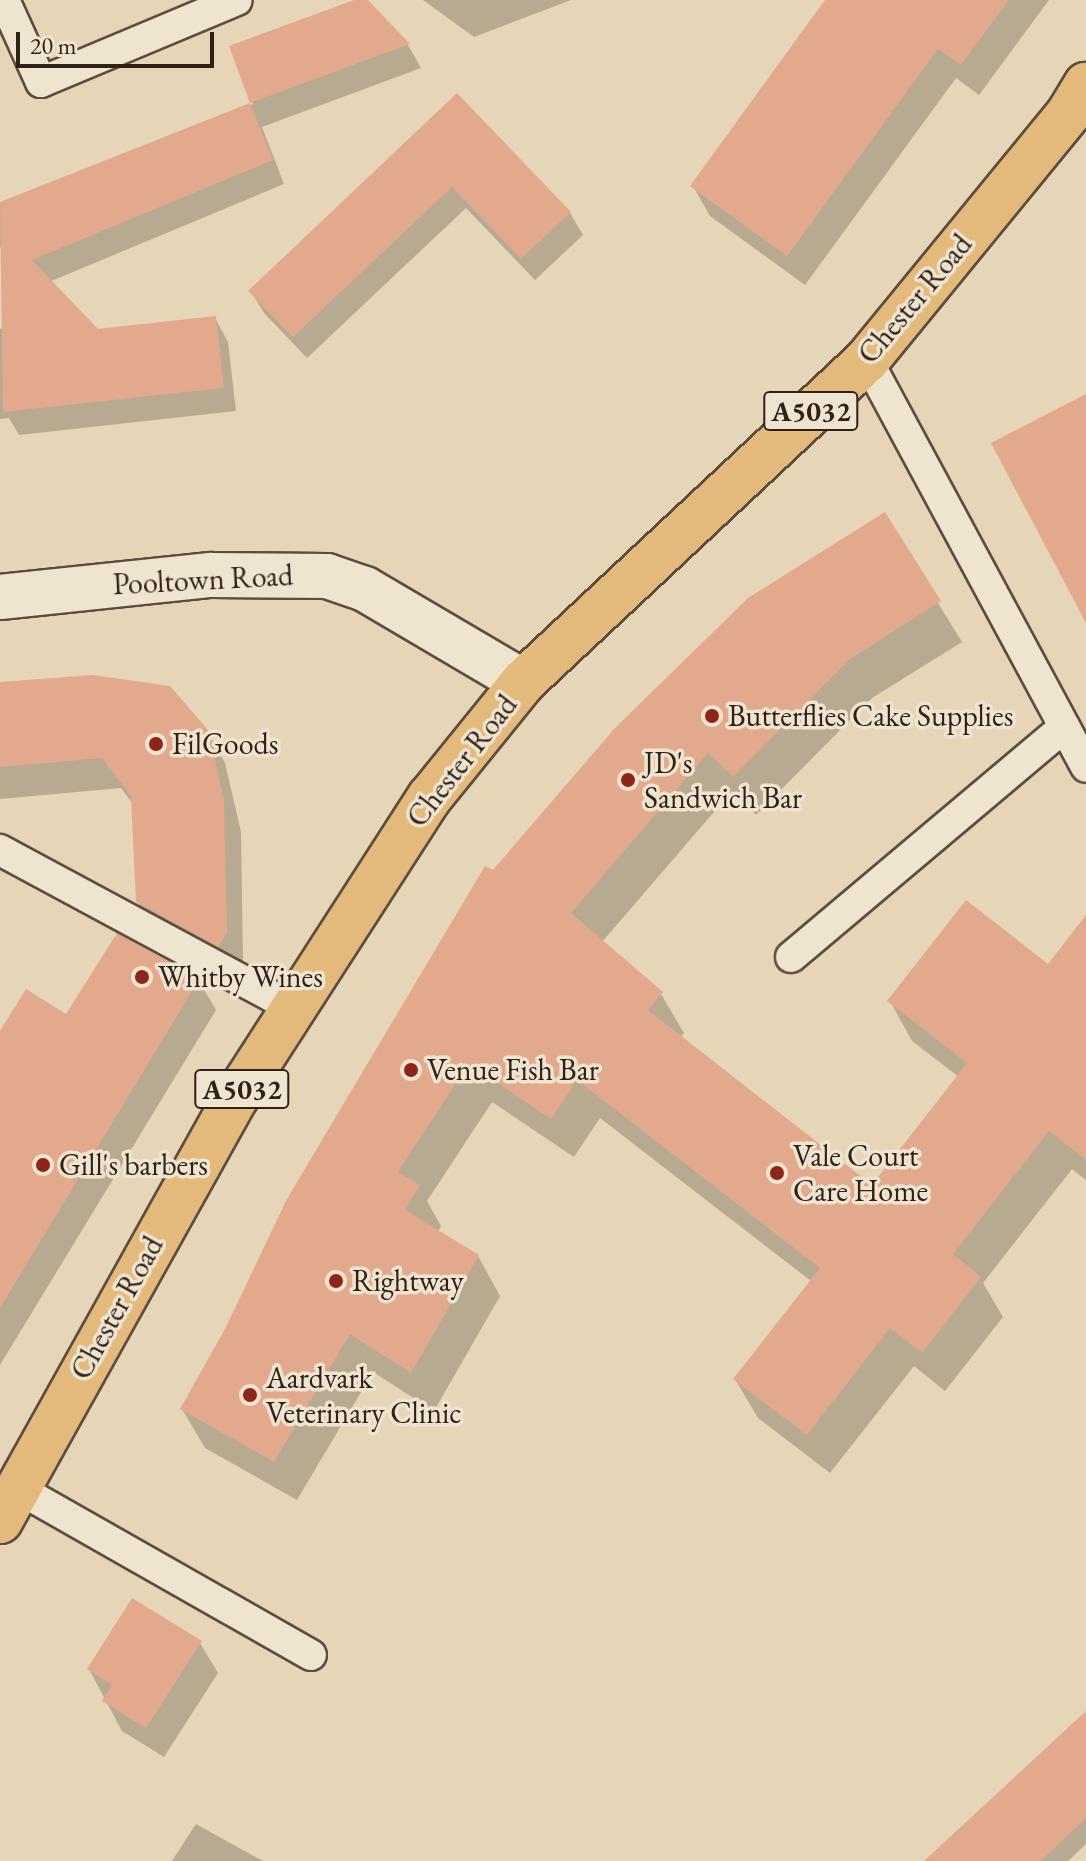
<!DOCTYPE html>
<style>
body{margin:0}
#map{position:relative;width:1086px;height:1861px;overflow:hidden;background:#e6d5b6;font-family:"EB Garamond",serif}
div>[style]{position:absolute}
.shadow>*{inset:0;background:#0003}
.building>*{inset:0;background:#e2a98c}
.roads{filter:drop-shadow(2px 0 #5d4d40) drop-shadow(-2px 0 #5d4d40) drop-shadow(0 2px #5d4d40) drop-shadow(0 -2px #5d4d40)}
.lane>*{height:30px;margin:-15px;padding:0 15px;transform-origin:15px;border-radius:15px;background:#efe4d0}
.secondary>*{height:44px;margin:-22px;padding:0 22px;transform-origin:22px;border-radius:22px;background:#efe4d0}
.primary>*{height:44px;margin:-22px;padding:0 22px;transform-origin:22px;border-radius:22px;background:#e3ba7b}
.dots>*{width:22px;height:22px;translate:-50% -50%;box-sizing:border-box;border:4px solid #efe4d0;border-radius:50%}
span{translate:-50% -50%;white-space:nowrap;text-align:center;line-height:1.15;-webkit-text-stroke:7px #efe4d0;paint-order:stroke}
.shield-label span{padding:2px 6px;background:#efe4d0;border:2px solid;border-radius:6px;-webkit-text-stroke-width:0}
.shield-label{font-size:28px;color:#2f2018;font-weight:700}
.street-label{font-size:30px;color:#2f2018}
.poi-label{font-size:30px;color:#2f2018}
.left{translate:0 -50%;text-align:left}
.scale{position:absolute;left:16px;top:32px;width:198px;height:36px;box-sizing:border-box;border:4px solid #2f2018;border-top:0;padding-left:10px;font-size:24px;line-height:28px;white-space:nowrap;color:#2f2018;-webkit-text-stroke:6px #efe4d0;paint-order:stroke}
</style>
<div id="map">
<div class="shadow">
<i style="clip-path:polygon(357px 0,365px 0,408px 45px,421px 68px,262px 127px,284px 184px,49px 282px,98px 331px,215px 318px,228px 342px,236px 411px,19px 435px,9px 418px,0 419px,0 329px,32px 325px,0 246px,0 205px,253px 104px,231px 47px)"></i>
<i style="clip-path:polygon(423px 0,571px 0,474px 37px)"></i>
<i style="clip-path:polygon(829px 0,1049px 0,979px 95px,956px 78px,805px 285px,710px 216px,693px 186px)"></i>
<i style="clip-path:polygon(457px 95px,570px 213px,583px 235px,535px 280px,466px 208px,307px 358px,264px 313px,251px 291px)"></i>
<i style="clip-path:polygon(884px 515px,962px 642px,872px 698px,756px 815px,732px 791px,602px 942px,661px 994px,684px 1033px,680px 1038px,873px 1188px,959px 1077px,912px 1041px,890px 1001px,1086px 962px,1086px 1180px,1072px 1169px,983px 1283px,1003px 1317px,945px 1391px,914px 1366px,830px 1473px,758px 1418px,735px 1379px,811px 1281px,600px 1118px,574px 1157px,492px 1102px,427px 1201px,441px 1226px,438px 1232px,478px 1256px,500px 1296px,434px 1411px,373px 1372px,297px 1500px,205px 1448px,182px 1409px,493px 873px)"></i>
<i style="clip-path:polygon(0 684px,207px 732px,225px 763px,241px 832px,243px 964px,155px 933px,138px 902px,133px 804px,121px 788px,0 799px)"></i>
<i style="clip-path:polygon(198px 979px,216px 1010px,0 1365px,0 1040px)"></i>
<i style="clip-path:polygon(200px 1643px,218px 1673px,164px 1757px,122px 1731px,89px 1669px)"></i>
<i style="clip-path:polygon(1086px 1714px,1086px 1844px,1068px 1861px,926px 1861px)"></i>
<i style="clip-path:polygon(196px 1824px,263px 1861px,172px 1861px)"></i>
</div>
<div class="building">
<i style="clip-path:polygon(354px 0,368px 0,410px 44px,250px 103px,273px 160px,32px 260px,98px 329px,216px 316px,224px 388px,3px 412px,0 202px,250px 103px,229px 46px)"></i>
<i style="clip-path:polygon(825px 0,1009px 0,961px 65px,938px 49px,787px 256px,690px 186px)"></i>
<i style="clip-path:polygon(457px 93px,571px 212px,521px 259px,452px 187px,293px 337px,248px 291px)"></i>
<i style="clip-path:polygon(1086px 394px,1086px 623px,991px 443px)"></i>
<i style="clip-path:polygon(885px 512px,941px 601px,850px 659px,733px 777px,708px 753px,571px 913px,663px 992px,648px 1010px,872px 1185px,967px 1063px,887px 1001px,966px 900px,1048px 964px,1086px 915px,1086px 1160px,1049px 1131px,953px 1254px,981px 1277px,922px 1353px,890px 1328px,807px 1435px,733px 1379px,820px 1268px,577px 1080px,551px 1119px,469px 1063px,398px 1172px,420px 1185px,405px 1210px,479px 1255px,411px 1373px,350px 1334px,274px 1462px,180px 1409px,225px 1329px,287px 1199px,485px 866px,493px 870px,615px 728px,748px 598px)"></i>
<i style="clip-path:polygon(93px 675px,170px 686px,208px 730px,224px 800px,227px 933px,218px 947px,136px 902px,131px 796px,102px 758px,0 767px,0 682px)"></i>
<i style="clip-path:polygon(117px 933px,200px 978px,0 1308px,0 1031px,26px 989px,66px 1014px)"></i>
<i style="clip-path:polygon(132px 1598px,202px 1641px,146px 1728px,102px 1701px,112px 1685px,87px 1669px)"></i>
<i style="clip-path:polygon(1086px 1711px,1086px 1818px,1041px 1861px,924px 1861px)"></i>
</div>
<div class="roads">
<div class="lane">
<i style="left:4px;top:0;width:90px;rotate:65.7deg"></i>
<i style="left:41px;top:82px;width:212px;rotate:-22.7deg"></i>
<i style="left:867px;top:360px;width:462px;rotate:61.7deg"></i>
<i style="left:0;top:850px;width:332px;rotate:28.3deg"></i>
<i style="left:791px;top:957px;width:357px;rotate:-40.1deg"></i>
<i style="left:17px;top:1488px;width:338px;rotate:29.6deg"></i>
</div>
<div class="secondary">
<i style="left:0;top:597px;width:212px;rotate:-6deg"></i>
<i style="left:211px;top:575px;width:116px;rotate:0.5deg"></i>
<i style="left:327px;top:576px;width:40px;rotate:18.9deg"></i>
<i style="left:365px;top:589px;width:183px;rotate:30.5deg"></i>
</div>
<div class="primary">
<i style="left:0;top:1521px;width:487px;rotate:-60.9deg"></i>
<i style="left:237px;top:1096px;width:356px;rotate:-57.2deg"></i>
<i style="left:430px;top:797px;width:148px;rotate:-51deg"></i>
<i style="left:523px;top:682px;width:471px;rotate:-43.1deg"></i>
<i style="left:867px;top:360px;width:319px;rotate:-50.7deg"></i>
<i style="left:1069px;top:113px;width:33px;rotate:-59deg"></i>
</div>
</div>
<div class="dots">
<i style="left:712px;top:716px;background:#8f2418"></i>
<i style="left:156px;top:744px;background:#8f2418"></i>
<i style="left:628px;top:780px;background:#8f2418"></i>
<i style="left:142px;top:977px;background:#8f2418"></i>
<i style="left:411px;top:1070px;background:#8f2418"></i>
<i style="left:43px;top:1165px;background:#8f2418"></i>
<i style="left:777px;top:1173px;background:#8f2418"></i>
<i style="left:336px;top:1281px;background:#8f2418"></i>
<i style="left:250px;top:1395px;background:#8f2418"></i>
</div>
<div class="shield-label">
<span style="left:811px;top:411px">A5032</span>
<span style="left:242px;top:1089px">A5032</span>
</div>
<div class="street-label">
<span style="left:915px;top:299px;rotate:-50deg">Chester Road</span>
<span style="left:203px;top:580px;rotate:-3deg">Pooltown Road</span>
<span style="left:462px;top:761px;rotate:-52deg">Chester Road</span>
<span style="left:117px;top:1308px;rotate:-61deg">Chester Road</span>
</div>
<div class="poi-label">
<span class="left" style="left:728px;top:716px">Butterflies Cake Supplies</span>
<span class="left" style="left:172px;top:744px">FilGoods</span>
<span class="left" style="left:644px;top:780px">JD's<br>Sandwich Bar</span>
<span class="left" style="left:158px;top:977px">Whitby Wines</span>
<span class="left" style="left:427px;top:1070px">Venue Fish Bar</span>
<span class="left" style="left:793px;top:1173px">Vale Court<br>Care Home</span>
<span class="left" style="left:59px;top:1165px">Gill's barbers</span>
<span class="left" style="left:352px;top:1281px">Rightway</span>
<span class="left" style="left:266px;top:1395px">Aardvark<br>Veterinary Clinic</span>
</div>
<div class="scale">20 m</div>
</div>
